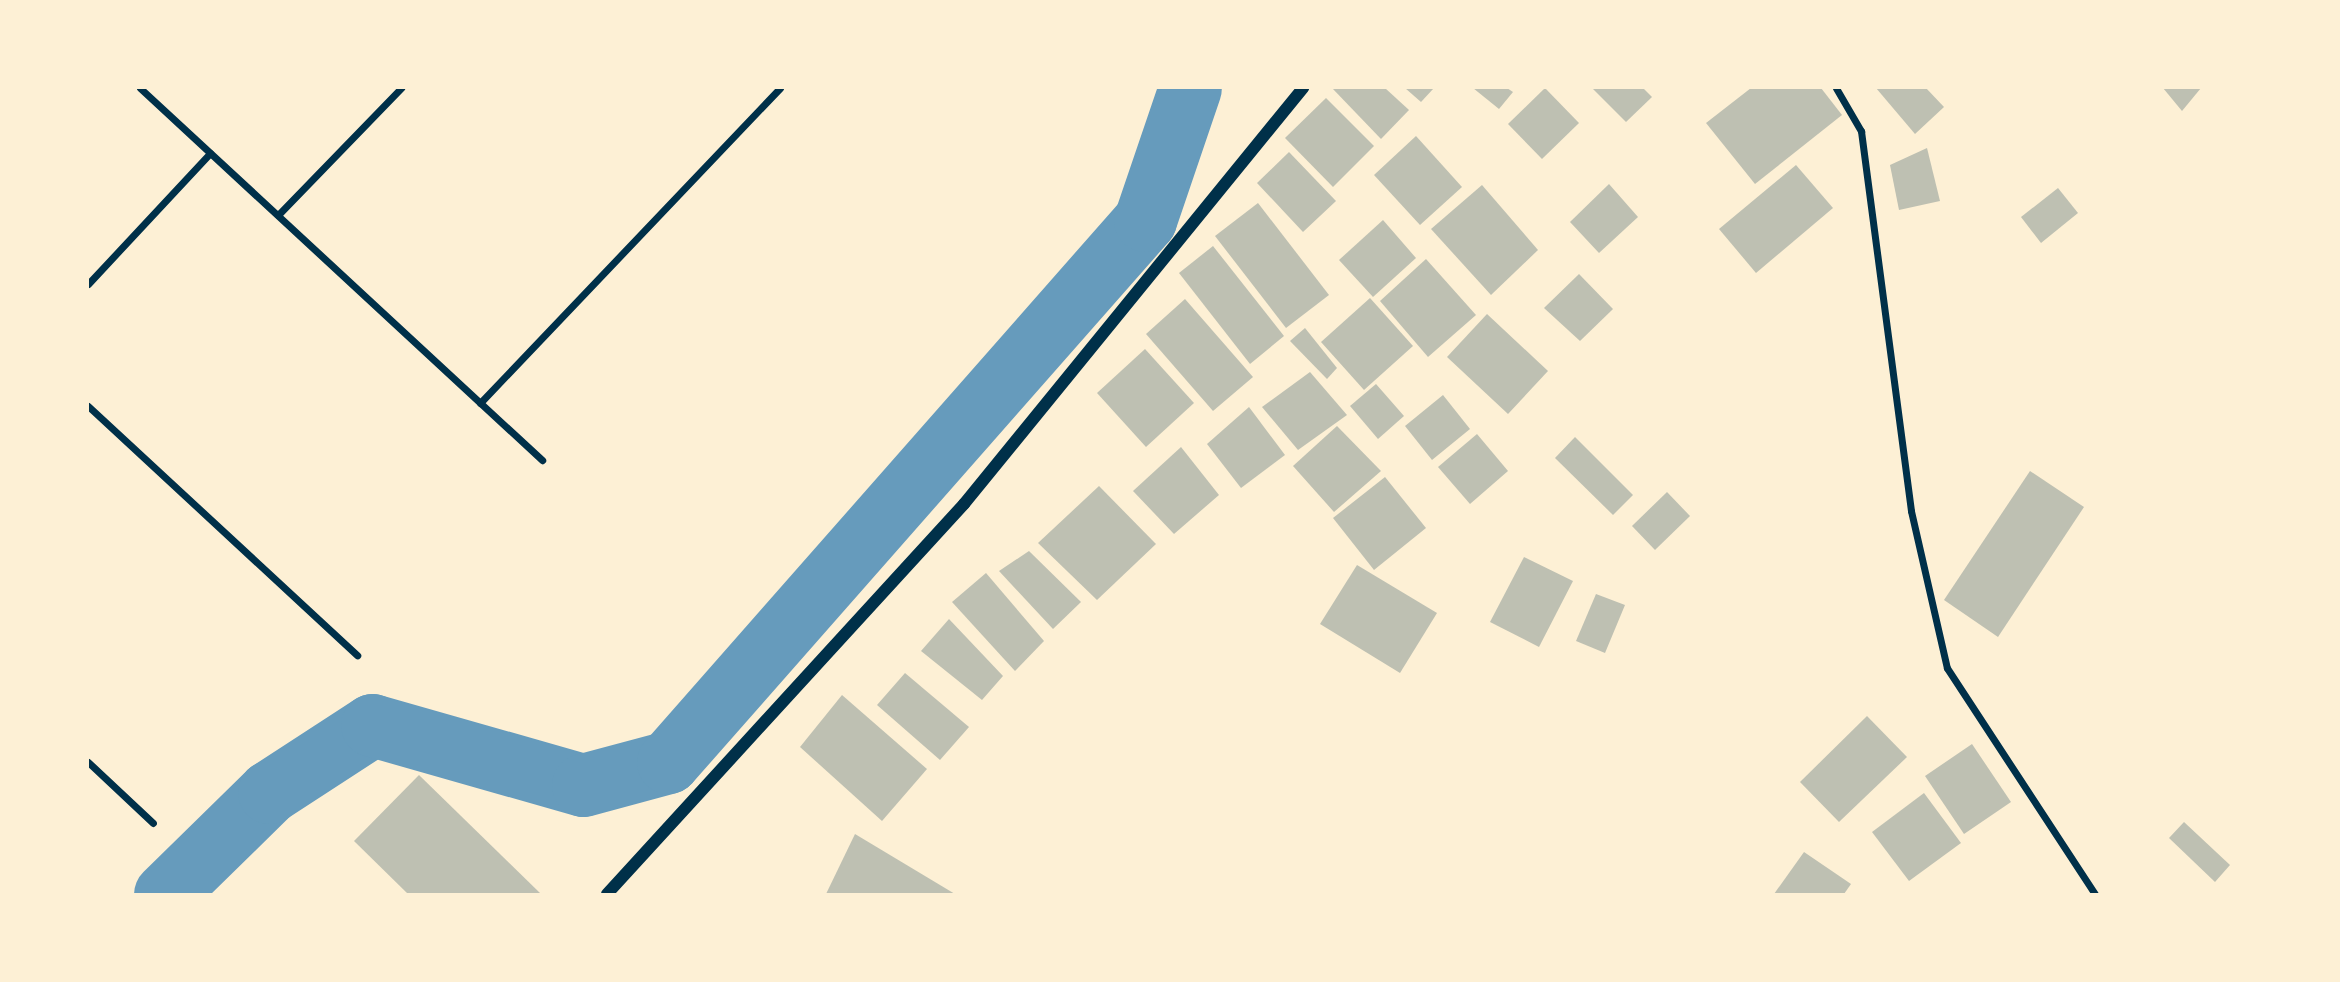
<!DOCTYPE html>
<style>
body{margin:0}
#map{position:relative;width:2340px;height:982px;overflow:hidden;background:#fdf0d5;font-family:"Exo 2",sans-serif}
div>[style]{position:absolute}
.river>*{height:63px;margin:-31.5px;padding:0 31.5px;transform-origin:31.5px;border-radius:31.5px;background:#669bbc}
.building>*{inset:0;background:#bec0b2}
.minor>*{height:7px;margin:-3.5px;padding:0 3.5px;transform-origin:3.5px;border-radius:3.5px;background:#003049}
.tertiary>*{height:12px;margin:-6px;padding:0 6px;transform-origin:6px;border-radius:6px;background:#003049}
span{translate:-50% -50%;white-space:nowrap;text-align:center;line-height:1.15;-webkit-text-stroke:7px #fdf0d5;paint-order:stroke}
.frame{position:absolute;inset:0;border:89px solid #fdf0d5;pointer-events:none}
</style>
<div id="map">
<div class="river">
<i style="left:165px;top:894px;width:146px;rotate:-44.4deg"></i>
<i style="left:269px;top:792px;width:123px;rotate:-33deg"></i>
<i style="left:372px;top:725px;width:219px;rotate:15.9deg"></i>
<i style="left:583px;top:785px;width:88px;rotate:-15.1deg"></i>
<i style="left:668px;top:762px;width:722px;rotate:-48.65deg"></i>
<i style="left:1145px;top:220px;width:139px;rotate:-71.2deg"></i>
</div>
<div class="building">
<i style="clip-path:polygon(1332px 88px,1385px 88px,1409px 110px,1381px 139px)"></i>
<i style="clip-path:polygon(1405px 88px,1434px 88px,1421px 102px)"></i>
<i style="clip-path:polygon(1473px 88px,1507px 88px,1513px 92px,1499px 109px)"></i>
<i style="clip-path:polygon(1545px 88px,1579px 123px,1542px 159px,1508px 124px)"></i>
<i style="clip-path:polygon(1592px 88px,1643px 88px,1652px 97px,1626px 122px)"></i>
<i style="clip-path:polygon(1751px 88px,1821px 88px,1842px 115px,1755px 184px,1706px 123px)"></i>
<i style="clip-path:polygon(1876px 88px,1926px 88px,1944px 107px,1915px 134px)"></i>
<i style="clip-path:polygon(2163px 88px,2201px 88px,2182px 111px)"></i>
<i style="clip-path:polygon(1326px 98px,1374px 146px,1333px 187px,1285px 138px)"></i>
<i style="clip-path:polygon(1416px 136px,1462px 187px,1420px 225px,1374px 175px)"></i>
<i style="clip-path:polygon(1927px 148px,1940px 201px,1899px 210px,1890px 165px)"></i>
<i style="clip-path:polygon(1289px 152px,1336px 201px,1303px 232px,1257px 183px)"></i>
<i style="clip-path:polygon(1796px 165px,1833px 208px,1756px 273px,1719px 229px)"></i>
<i style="clip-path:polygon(1609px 184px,1638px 217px,1599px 253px,1570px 222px)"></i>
<i style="clip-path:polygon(1482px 185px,1538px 250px,1491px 295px,1431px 229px)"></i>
<i style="clip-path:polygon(2058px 188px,2078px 213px,2041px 243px,2021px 217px)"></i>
<i style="clip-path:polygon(1258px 203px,1329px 295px,1286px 328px,1215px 236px)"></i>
<i style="clip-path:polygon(1383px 220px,1416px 258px,1373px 297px,1339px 260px)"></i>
<i style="clip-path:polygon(1213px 246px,1284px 336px,1250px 364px,1179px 273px)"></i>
<i style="clip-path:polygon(1426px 259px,1476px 315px,1428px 357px,1380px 301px)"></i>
<i style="clip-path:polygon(1579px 274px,1613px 309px,1580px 341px,1544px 308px)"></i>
<i style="clip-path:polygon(1370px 298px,1413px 346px,1364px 390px,1321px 342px)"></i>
<i style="clip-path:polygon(1185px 299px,1253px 377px,1213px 411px,1146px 334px)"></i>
<i style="clip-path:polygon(1487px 314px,1548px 371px,1508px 414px,1447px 357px)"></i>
<i style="clip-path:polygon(1305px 328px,1337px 368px,1327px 379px,1290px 341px)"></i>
<i style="clip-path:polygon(1145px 349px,1194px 403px,1146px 447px,1097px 393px)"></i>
<i style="clip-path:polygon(1310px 372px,1347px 415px,1298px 450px,1262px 407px)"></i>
<i style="clip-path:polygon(1376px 384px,1404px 416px,1378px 439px,1350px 406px)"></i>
<i style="clip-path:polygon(1443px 395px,1470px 429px,1432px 460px,1405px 426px)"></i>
<i style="clip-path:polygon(1249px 407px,1285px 455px,1241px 488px,1207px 444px)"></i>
<i style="clip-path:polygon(1337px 426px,1381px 471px,1334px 512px,1293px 466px)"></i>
<i style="clip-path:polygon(1477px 434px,1508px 471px,1470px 504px,1438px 467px)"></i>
<i style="clip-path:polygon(1575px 437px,1633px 495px,1613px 515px,1555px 458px)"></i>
<i style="clip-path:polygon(1181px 447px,1219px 495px,1174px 534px,1133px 491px)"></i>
<i style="clip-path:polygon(2030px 471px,2084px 507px,1998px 637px,1944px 600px)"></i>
<i style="clip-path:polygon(1385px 477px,1426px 528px,1374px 570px,1333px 518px)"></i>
<i style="clip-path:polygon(1099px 486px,1156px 544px,1097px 600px,1038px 543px)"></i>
<i style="clip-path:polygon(1667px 492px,1690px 516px,1655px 550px,1632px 526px)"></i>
<i style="clip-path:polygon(1029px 551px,1081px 602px,1053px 629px,999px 571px)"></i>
<i style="clip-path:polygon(1524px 557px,1573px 581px,1539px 647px,1490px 622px)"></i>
<i style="clip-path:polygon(1357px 565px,1437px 613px,1400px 673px,1320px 624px)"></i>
<i style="clip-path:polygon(986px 573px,1044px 641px,1015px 671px,952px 602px)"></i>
<i style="clip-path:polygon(1596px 594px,1625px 605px,1605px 653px,1576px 641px)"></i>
<i style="clip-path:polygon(949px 619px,1003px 676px,982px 700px,921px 651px)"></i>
<i style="clip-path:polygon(905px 673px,969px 727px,940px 760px,877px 705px)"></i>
<i style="clip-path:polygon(842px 695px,927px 769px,882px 821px,800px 747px)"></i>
<i style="clip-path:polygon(1867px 716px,1907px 757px,1839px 822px,1800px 782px)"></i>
<i style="clip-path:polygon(1972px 744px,2011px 802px,1964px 834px,1925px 776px)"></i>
<i style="clip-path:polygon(419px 775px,541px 894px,408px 894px,354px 841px)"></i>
<i style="clip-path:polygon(1924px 793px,1961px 843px,1909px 881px,1872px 832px)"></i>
<i style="clip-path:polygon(2184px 822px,2230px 865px,2215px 882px,2169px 838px)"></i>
<i style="clip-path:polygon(855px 834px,955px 894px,826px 894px)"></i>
<i style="clip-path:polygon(1804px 852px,1851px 884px,1844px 894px,1774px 894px)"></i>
</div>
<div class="minor">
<i style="left:140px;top:88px;width:548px;rotate:42.78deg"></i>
<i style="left:1836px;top:88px;width:50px;rotate:59.8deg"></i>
<i style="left:1861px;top:131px;width:383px;rotate:82.5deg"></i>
<i style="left:1911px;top:511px;width:161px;rotate:77.1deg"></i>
<i style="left:1947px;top:668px;width:270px;rotate:56.8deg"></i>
<i style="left:278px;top:215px;width:177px;rotate:-45.9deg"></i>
<i style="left:88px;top:284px;width:179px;rotate:-47deg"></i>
<i style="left:480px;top:403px;width:435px;rotate:-46.4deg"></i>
<i style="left:88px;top:406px;width:367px;rotate:42.8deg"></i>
<i style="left:88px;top:762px;width:89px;rotate:43.2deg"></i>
</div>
<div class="tertiary">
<i style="left:607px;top:894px;width:529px;rotate:-47.53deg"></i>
<i style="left:964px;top:504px;width:537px;rotate:-50.82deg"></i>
</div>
<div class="frame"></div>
</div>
